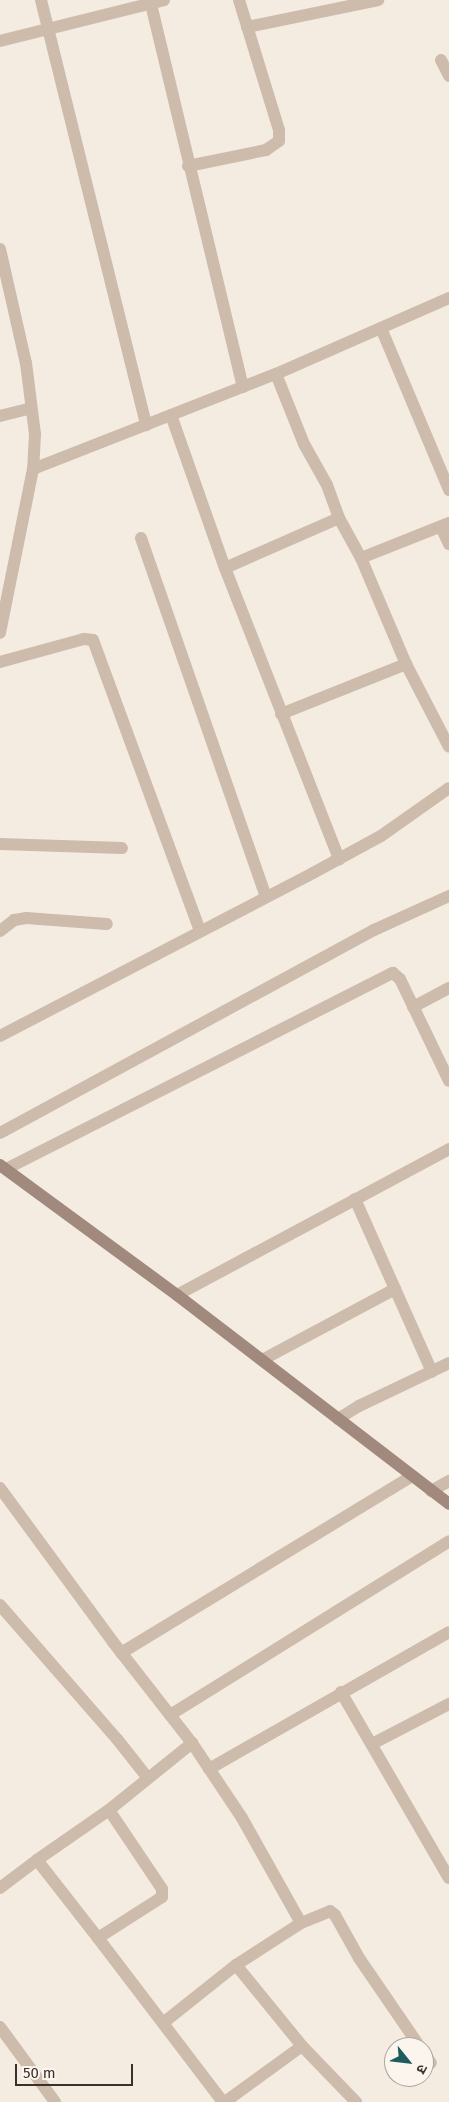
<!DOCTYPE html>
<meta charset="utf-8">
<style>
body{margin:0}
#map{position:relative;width:449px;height:2102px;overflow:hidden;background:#f4ebe1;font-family:"Fira Sans","Noto Sans Devanagari",sans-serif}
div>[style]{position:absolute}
.street>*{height:12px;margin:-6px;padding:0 6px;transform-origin:6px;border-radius:6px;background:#cdbbac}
.secondary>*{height:12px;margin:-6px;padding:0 6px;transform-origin:6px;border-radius:6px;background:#a18a7d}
span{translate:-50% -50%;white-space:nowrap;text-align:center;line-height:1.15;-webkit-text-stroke:5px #fbf5ee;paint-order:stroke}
.north{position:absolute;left:384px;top:2037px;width:50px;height:50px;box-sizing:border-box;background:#fbf5ee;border:1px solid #aea6a0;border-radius:50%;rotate:119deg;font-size:14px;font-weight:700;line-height:20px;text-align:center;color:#3b302b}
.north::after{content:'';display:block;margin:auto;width:18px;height:22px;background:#1f5a5e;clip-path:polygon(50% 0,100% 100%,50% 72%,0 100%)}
.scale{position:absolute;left:15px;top:2064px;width:118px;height:22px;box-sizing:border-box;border:2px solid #3b302b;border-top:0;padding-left:6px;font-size:15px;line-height:18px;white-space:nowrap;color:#3b302b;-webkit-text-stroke:4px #fbf5ee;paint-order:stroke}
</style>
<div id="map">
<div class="street">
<i style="left:41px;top:0;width:438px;rotate:76.1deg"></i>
<i style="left:150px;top:0;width:398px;rotate:76.5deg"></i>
<i style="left:247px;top:27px;width:134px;rotate:-11.6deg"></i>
<i style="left:0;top:41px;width:169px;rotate:-14deg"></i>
<i style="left:441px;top:60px;width:18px;rotate:63deg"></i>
<i style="left:188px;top:166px;width:80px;rotate:-11.6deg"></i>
<i style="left:266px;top:150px;width:16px;rotate:-35deg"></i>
<i style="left:279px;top:141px;width:11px;rotate:-90deg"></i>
<i style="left:279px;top:130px;width:136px;rotate:-107.1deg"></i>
<i style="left:0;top:249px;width:117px;rotate:77.2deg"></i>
<i style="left:26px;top:363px;width:72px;rotate:82.8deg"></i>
<i style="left:35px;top:434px;width:35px;rotate:93deg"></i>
<i style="left:33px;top:469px;width:167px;rotate:101.4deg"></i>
<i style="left:381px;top:328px;width:176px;rotate:67.2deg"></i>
<i style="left:276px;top:374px;width:75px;rotate:68.2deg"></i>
<i style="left:304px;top:444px;width:47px;rotate:60.7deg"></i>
<i style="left:327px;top:485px;width:35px;rotate:70deg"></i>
<i style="left:339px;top:518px;width:46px;rotate:61.2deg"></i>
<i style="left:361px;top:558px;width:115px;rotate:67deg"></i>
<i style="left:406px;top:664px;width:93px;rotate:62.6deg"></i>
<i style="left:171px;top:415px;width:162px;rotate:70.6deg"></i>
<i style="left:225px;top:568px;width:313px;rotate:68.6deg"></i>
<i style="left:0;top:416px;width:32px;rotate:-14deg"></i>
<i style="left:33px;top:469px;width:261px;rotate:-21.4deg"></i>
<i style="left:276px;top:374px;width:189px;rotate:-23.7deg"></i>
<i style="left:441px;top:527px;width:19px;rotate:65deg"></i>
<i style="left:141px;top:538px;width:380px;rotate:70.8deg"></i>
<i style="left:361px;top:558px;width:95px;rotate:-21.7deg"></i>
<i style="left:225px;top:568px;width:124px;rotate:-23.7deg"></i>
<i style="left:0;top:662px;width:87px;rotate:-15.3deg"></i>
<i style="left:84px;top:639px;width:9px;rotate:6deg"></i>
<i style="left:93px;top:640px;width:310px;rotate:69.8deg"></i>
<i style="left:281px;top:714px;width:135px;rotate:-21.8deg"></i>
<i style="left:0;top:844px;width:122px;rotate:1.9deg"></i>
<i style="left:0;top:931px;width:18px;rotate:-38deg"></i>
<i style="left:14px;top:920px;width:12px;rotate:-9deg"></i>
<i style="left:26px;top:918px;width:81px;rotate:4.2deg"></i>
<i style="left:413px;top:1007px;width:41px;rotate:-27.8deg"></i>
<i style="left:0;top:1036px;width:353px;rotate:-27.5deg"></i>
<i style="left:313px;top:873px;width:77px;rotate:-28.6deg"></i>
<i style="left:381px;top:836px;width:83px;rotate:-35.2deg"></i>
<i style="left:0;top:1133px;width:426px;rotate:-28.5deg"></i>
<i style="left:374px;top:930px;width:82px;rotate:-24.4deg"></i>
<i style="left:6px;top:1169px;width:434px;rotate:-26.9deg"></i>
<i style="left:393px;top:973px;width:9px;rotate:41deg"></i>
<i style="left:400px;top:979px;width:113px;rotate:64.3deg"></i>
<i style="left:355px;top:1199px;width:189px;rotate:66deg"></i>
<i style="left:177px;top:1295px;width:309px;rotate:-28.2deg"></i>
<i style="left:262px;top:1360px;width:151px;rotate:-28.1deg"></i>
<i style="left:338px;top:1419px;width:25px;rotate:-32deg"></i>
<i style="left:359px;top:1406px;width:100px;rotate:-25.5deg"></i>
<i style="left:0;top:1488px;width:191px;rotate:53.7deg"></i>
<i style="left:113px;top:1642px;width:128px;rotate:52deg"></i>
<i style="left:192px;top:1743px;width:90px;rotate:56.3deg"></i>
<i style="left:242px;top:1818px;width:120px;rotate:60.7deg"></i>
<i style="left:431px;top:1491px;width:21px;rotate:-29deg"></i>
<i style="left:0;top:1605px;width:178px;rotate:48.9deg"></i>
<i style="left:117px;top:1739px;width:48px;rotate:51.7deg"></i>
<i style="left:121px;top:1653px;width:341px;rotate:-31.3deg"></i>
<i style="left:341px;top:1692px;width:215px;rotate:59.9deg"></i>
<i style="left:170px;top:1715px;width:329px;rotate:-31.9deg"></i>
<i style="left:372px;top:1744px;width:87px;rotate:-27.5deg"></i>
<i style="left:209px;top:1769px;width:276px;rotate:-29.7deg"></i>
<i style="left:109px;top:1810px;width:107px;rotate:-38.9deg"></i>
<i style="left:0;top:1888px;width:46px;rotate:-37.1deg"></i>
<i style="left:37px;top:1860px;width:88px;rotate:-34.8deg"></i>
<i style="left:109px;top:1810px;width:95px;rotate:56.1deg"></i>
<i style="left:162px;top:1889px;width:8px;rotate:90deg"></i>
<i style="left:162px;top:1897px;width:76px;rotate:147.4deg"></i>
<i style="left:98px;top:1938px;width:99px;rotate:-128deg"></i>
<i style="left:98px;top:1938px;width:206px;rotate:52.7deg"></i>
<i style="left:236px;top:1965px;width:77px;rotate:-32.9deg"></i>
<i style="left:301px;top:1923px;width:31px;rotate:-22deg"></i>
<i style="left:330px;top:1911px;width:6px;rotate:39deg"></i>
<i style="left:335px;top:1915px;width:49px;rotate:60.8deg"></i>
<i style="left:359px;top:1958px;width:108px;rotate:55.6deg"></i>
<i style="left:163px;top:2023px;width:93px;rotate:-38.5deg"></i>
<i style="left:236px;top:1965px;width:104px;rotate:50.8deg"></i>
<i style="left:302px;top:2046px;width:95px;rotate:144deg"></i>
<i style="left:0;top:2027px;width:93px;rotate:53.7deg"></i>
<i style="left:302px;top:2046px;width:78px;rotate:46deg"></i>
<i style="left:424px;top:2053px;width:12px;rotate:55deg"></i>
</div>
<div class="secondary">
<i style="left:0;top:1165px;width:220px;rotate:36.3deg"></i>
<i style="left:177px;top:1295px;width:343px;rotate:37.5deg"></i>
</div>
<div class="north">उ</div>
<div class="scale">50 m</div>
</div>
